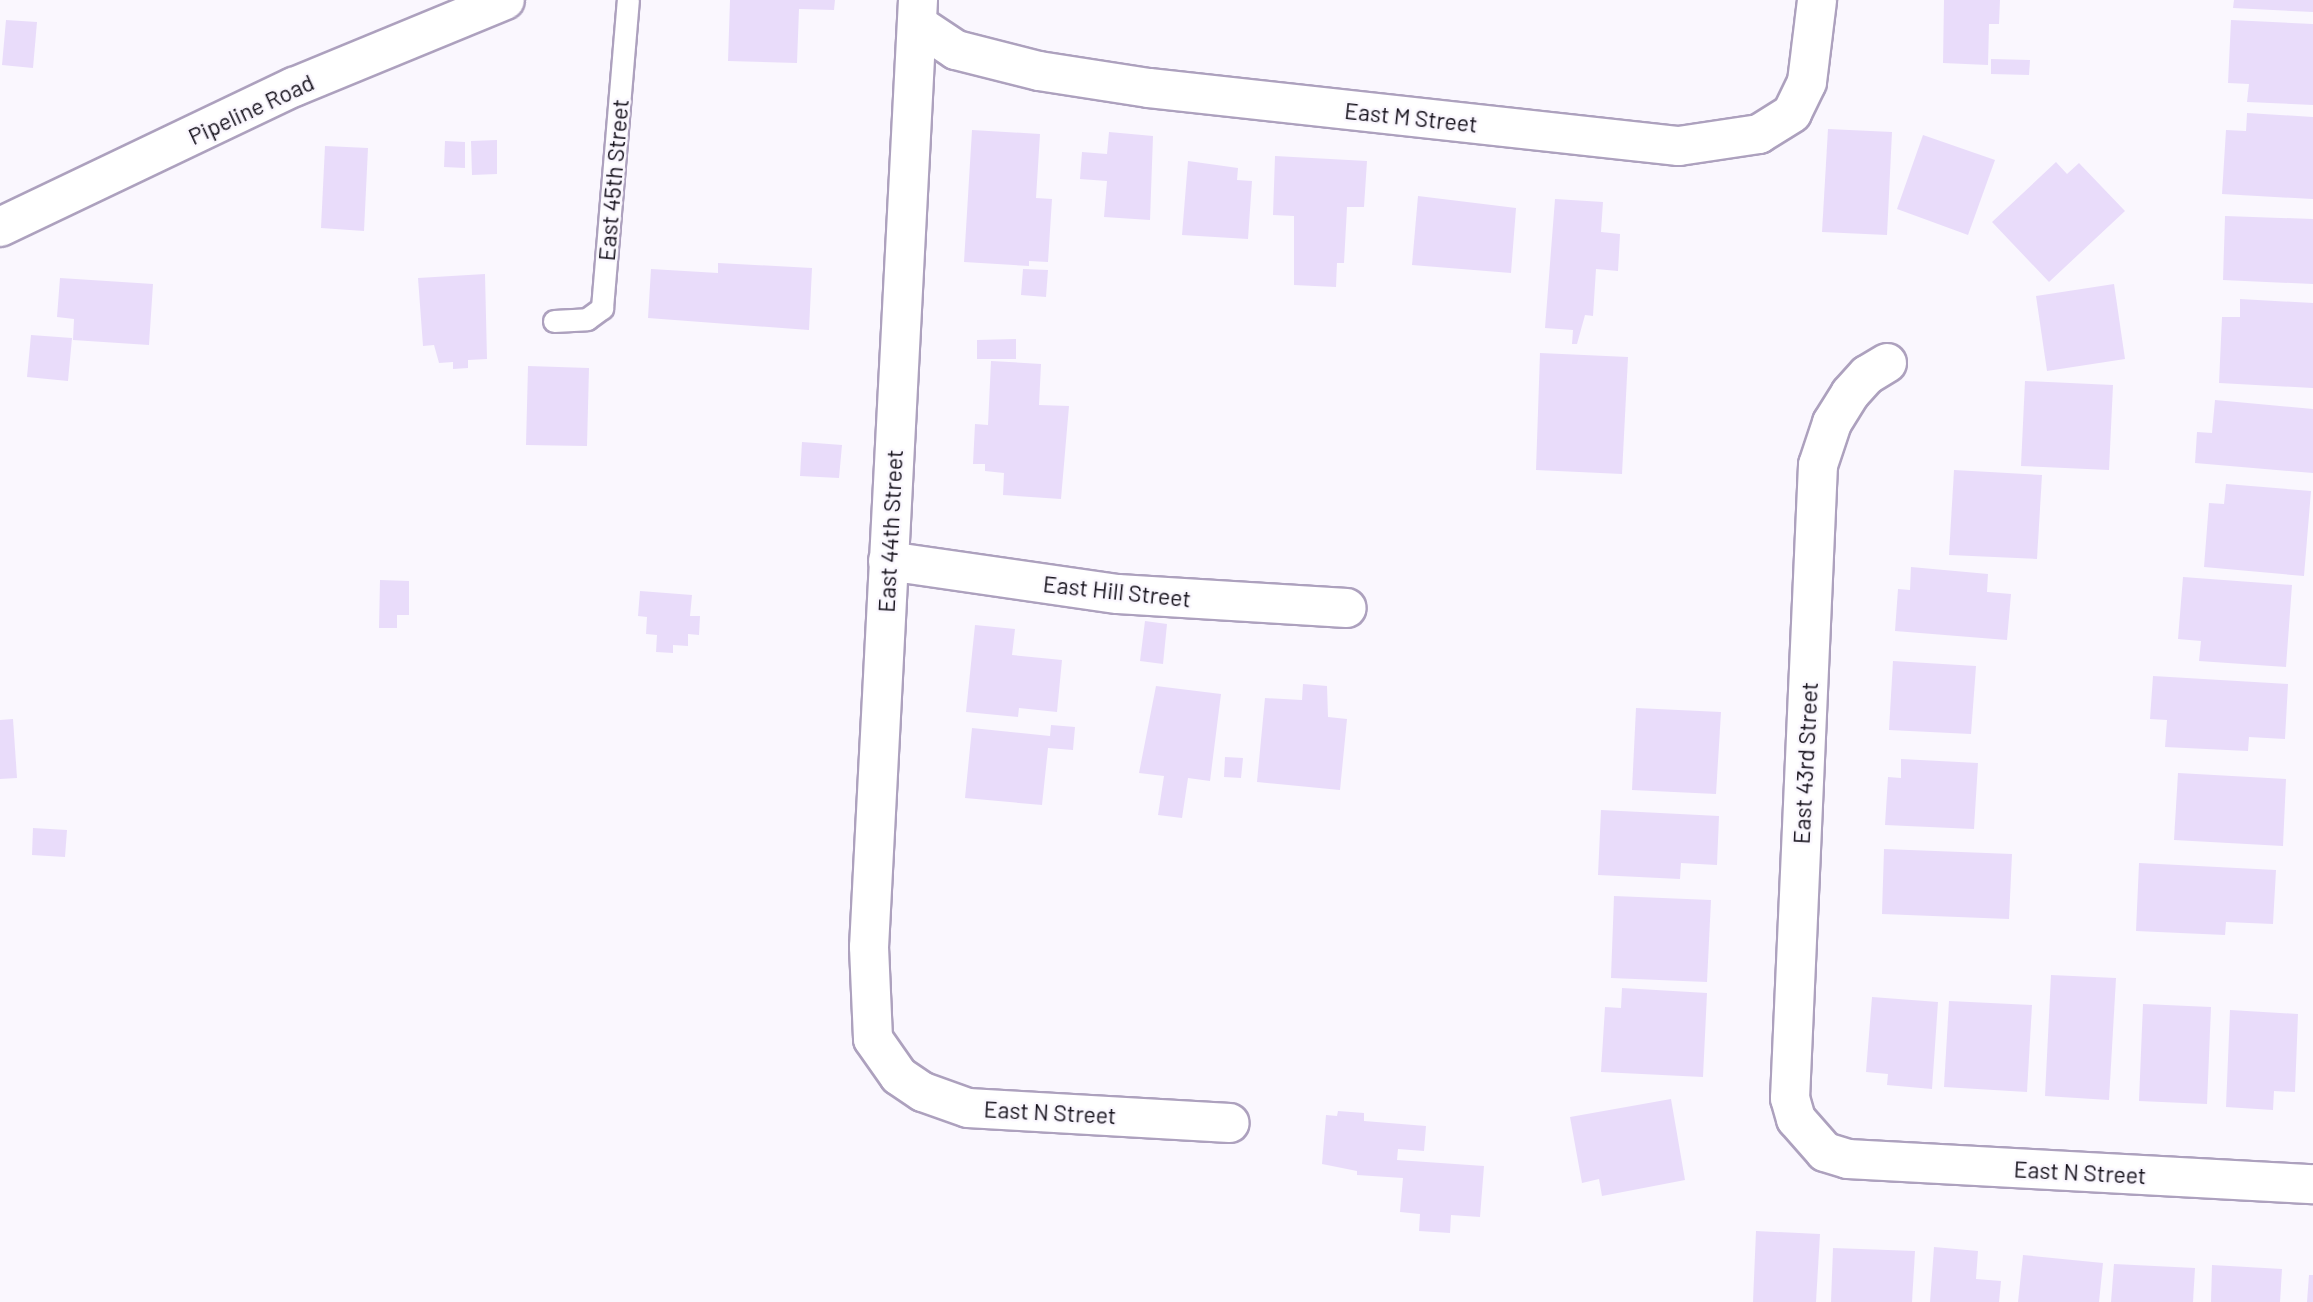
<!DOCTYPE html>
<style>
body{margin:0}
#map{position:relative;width:2313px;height:1302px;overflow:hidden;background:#faf7fe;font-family:Barlow,sans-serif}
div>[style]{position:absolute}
.building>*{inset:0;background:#e9dcfa}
.roads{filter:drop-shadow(2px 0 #ada1be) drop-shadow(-2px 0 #ada1be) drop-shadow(0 2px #ada1be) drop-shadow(0 -2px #ada1be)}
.service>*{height:21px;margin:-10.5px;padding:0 10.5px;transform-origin:10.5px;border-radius:10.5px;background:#fff}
.minor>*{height:38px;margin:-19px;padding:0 19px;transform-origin:19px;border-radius:19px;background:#fff}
span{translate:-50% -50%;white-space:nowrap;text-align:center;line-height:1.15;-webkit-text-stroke:5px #faf7fe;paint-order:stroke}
.street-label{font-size:23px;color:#14101a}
</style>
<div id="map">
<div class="building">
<i style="clip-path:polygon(730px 0,835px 0,834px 10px,799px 9px,797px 63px,728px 61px)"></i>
<i style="clip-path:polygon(1944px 0,2000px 0,1999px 24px,1989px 24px,1988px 65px,1943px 63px)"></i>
<i style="clip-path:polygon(2234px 0,2313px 0,2313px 12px,2233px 8px)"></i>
<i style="clip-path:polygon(6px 20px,37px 22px,33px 68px,2px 65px)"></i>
<i style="clip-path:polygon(2231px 20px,2313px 24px,2313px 105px,2247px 102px,2249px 84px,2228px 83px)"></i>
<i style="clip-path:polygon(1991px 59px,2030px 60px,2029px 75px,1991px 74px)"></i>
<i style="clip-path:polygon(2247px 113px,2313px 117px,2313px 199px,2222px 194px,2226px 130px,2246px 131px)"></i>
<i style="clip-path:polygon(1828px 129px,1892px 132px,1887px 235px,1822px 232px)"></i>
<i style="clip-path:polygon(972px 130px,1040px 134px,1036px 198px,1052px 199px,1048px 262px,1029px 261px,1029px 266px,964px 262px)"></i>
<i style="clip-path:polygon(1109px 132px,1153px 136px,1150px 220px,1104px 217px,1107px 181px,1080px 179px,1082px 152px,1107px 154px)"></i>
<i style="clip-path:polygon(1923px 135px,1995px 160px,1968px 235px,1897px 209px)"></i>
<i style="clip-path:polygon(497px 140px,497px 174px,472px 175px,471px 141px)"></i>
<i style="clip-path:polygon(445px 141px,465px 142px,465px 168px,444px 167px)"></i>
<i style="clip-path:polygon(325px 146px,368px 148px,364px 231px,321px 228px)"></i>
<i style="clip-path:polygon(1275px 156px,1367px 161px,1364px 207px,1347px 207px,1344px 263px,1337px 263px,1336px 287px,1294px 285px,1294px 216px,1273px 215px)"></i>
<i style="clip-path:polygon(1188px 161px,1238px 168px,1237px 180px,1252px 181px,1248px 239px,1182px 235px)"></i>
<i style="clip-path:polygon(2056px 162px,2067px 174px,2079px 163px,2125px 211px,2049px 282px,1992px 222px)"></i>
<i style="clip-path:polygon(1418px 196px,1516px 208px,1511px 273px,1412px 265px)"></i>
<i style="clip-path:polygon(1555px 199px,1603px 202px,1601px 232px,1620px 234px,1618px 271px,1596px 269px,1593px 316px,1585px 315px,1577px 344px,1572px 344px,1573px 330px,1545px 328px)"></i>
<i style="clip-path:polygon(2225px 216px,2313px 219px,2313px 284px,2223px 280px)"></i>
<i style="clip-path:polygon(718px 263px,812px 268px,809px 330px,648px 318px,651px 269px,718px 273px)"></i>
<i style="clip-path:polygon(1023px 269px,1048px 270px,1046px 297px,1021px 295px)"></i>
<i style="clip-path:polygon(485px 274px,487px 359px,468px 360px,468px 368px,453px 369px,453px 362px,439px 363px,434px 345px,423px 346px,418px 278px)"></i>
<i style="clip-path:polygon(60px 278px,153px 284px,149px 345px,73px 340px,74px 319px,57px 317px)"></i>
<i style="clip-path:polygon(2114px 284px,2125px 359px,2047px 371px,2036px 296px)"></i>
<i style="clip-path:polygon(2240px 299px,2313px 303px,2313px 388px,2219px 383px,2222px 317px,2240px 317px)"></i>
<i style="clip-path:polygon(31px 335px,72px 338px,68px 381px,27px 377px)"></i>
<i style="clip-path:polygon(1016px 339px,1016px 359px,977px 359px,977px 340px)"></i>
<i style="clip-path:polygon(1540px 353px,1628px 357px,1622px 474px,1536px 470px)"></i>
<i style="clip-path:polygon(991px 361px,1041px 364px,1039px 405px,1069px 406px,1061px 499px,1003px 495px,1004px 473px,985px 471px,985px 464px,973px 464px,975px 424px,988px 425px)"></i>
<i style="clip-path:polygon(528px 366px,589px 368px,587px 446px,526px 445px)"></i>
<i style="clip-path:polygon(2025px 381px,2113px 385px,2109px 470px,2021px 466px)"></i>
<i style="clip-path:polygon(2215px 400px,2313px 409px,2313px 473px,2195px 463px,2197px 432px,2212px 433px)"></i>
<i style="clip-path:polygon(802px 442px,842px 445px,839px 478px,800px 476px)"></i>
<i style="clip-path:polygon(1954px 470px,2042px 475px,2037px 559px,1949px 555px)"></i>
<i style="clip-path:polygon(2226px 484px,2311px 491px,2304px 576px,2204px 567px,2209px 503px,2224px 504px)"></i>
<i style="clip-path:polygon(1911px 567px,1988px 574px,1987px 592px,2011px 594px,2007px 640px,1895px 631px,1898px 589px,1910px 590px)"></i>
<i style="clip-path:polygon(2183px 577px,2292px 585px,2286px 667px,2199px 661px,2201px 641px,2178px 639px)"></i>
<i style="clip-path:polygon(380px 580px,409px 581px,409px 615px,397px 615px,397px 628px,379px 628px)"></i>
<i style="clip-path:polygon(640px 591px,692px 595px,690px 616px,700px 616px,699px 635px,688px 634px,688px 646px,673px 645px,673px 653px,656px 652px,657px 635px,646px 634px,647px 617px,638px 616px)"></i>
<i style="clip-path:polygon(1145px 621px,1167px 624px,1163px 664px,1140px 661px)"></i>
<i style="clip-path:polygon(975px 625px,1015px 629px,1012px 655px,1062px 660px,1057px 712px,1019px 708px,1018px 717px,966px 712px)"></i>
<i style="clip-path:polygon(1893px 661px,1976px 666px,1971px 734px,1889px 730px)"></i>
<i style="clip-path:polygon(2153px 676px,2288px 684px,2285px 739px,2249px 737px,2248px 751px,2165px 747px,2167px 720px,2150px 719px)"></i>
<i style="clip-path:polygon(1303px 684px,1327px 686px,1328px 717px,1347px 719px,1340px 790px,1257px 782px,1265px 698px,1302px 700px)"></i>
<i style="clip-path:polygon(1156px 686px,1221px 694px,1210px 781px,1188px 778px,1182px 818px,1158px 815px,1164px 776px,1139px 773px)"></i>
<i style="clip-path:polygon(1636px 708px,1721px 712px,1716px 794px,1632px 790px)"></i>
<i style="clip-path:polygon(13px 719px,17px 778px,0 779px,0 720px)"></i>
<i style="clip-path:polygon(1051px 725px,1075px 727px,1073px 750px,1048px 748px,1042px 805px,965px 798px,972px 728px,1050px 736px)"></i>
<i style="clip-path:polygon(1225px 757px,1243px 758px,1241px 778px,1224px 777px)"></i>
<i style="clip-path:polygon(1901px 759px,1978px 763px,1974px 829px,1885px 825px,1888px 777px,1901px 778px)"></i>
<i style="clip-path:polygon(2178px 773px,2286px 779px,2283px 846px,2174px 840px)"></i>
<i style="clip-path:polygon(1601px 810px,1719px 816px,1717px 865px,1681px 863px,1680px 879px,1598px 875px)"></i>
<i style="clip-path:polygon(33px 828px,67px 830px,65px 857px,32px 855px)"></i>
<i style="clip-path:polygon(1884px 849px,2012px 854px,2009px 919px,1882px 914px)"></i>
<i style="clip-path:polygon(2139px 863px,2276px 870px,2273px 924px,2226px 922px,2225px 935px,2136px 931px)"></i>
<i style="clip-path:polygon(1614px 896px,1711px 900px,1707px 982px,1611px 978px)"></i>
<i style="clip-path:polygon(2051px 975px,2116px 978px,2109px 1100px,2045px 1096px)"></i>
<i style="clip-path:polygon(1622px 988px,1707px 993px,1703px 1077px,1601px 1072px,1605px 1007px,1621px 1008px)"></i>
<i style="clip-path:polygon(1872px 997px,1938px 1002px,1932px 1089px,1887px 1085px,1888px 1074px,1866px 1072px)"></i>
<i style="clip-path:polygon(1949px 1001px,2032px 1005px,2027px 1092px,1944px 1087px)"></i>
<i style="clip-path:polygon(2143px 1004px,2211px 1007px,2207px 1104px,2139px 1101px)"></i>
<i style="clip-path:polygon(2230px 1010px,2298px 1014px,2295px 1092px,2274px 1091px,2273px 1110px,2226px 1107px)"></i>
<i style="clip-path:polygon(1671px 1099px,1685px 1180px,1602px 1196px,1599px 1179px,1582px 1183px,1570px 1117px)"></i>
<i style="clip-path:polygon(1338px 1111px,1364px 1113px,1364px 1121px,1426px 1126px,1424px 1151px,1398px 1149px,1397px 1160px,1484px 1166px,1480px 1217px,1451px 1215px,1450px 1233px,1419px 1231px,1420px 1214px,1400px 1212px,1403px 1178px,1357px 1175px,1357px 1171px,1322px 1164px,1326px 1115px,1337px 1116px)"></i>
<i style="clip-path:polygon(1756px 1231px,1820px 1234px,1816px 1302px,1753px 1302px)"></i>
<i style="clip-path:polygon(1934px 1247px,1978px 1251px,1976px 1279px,2001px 1281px,1999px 1302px,1930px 1302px)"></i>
<i style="clip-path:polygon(1833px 1248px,1915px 1251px,1912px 1302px,1831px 1302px)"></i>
<i style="clip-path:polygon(2023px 1255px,2103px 1263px,2099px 1302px,2018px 1302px)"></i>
<i style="clip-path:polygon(2114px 1264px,2195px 1268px,2193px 1302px,2111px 1302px)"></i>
<i style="clip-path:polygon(2212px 1265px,2282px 1269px,2280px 1302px,2211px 1302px)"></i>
<i style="clip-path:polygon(2309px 1275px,2313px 1275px,2313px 1302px,2307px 1302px)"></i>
</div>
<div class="roads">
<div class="service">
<i style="left:554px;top:321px;width:33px;rotate:-3deg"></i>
<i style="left:587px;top:319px;width:19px;rotate:-36deg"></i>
<i style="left:602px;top:308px;width:309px;rotate:-85.2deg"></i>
</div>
<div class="minor">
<i style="left:918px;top:0;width:948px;rotate:92.96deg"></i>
<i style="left:869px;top:947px;width:92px;rotate:87.5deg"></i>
<i style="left:873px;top:1039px;width:45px;rotate:54.9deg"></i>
<i style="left:899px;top:1076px;width:29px;rotate:34deg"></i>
<i style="left:923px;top:1092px;width:48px;rotate:19.6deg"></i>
<i style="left:968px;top:1108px;width:262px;rotate:3.3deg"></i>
<i style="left:917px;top:24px;width:47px;rotate:33.7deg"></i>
<i style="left:956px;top:50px;width:86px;rotate:14.2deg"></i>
<i style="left:1039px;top:71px;width:111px;rotate:8.8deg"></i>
<i style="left:1149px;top:88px;width:533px;rotate:6.25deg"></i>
<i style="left:1679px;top:146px;width:81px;rotate:-8.5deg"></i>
<i style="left:1759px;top:134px;width:39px;rotate:-32deg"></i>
<i style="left:1792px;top:113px;width:34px;rotate:-64deg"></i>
<i style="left:1807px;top:82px;width:83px;rotate:-83deg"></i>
<i style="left:0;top:227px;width:326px;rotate:-25.5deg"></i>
<i style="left:294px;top:87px;width:228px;rotate:-22.4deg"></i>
<i style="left:1887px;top:363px;width:23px;rotate:149deg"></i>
<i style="left:1867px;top:375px;width:25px;rotate:132deg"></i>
<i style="left:1850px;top:394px;width:34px;rotate:122deg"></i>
<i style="left:1832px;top:423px;width:44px;rotate:108.4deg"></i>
<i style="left:1818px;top:465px;width:634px;rotate:92.53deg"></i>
<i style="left:1790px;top:1098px;width:22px;rotate:74deg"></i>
<i style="left:1796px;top:1119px;width:44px;rotate:48.7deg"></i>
<i style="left:1825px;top:1152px;width:24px;rotate:17deg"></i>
<i style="left:1848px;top:1159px;width:466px;rotate:3.1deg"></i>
<i style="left:888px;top:561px;width:232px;rotate:8.2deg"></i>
<i style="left:1118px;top:594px;width:229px;rotate:3.5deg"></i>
</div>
</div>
<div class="street-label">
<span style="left:251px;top:109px;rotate:-25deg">Pipeline Road</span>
<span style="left:1411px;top:117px;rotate:6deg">East M Street</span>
<span style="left:613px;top:180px;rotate:-85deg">East 45th Street</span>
<span style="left:890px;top:531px;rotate:-87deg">East 44th Street</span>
<span style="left:1117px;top:591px;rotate:6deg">East Hill Street</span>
<span style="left:1805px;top:763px;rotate:-87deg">East 43rd Street</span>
<span style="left:1050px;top:1112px;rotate:3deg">East N Street</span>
<span style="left:2080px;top:1172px;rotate:3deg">East N Street</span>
</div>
</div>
